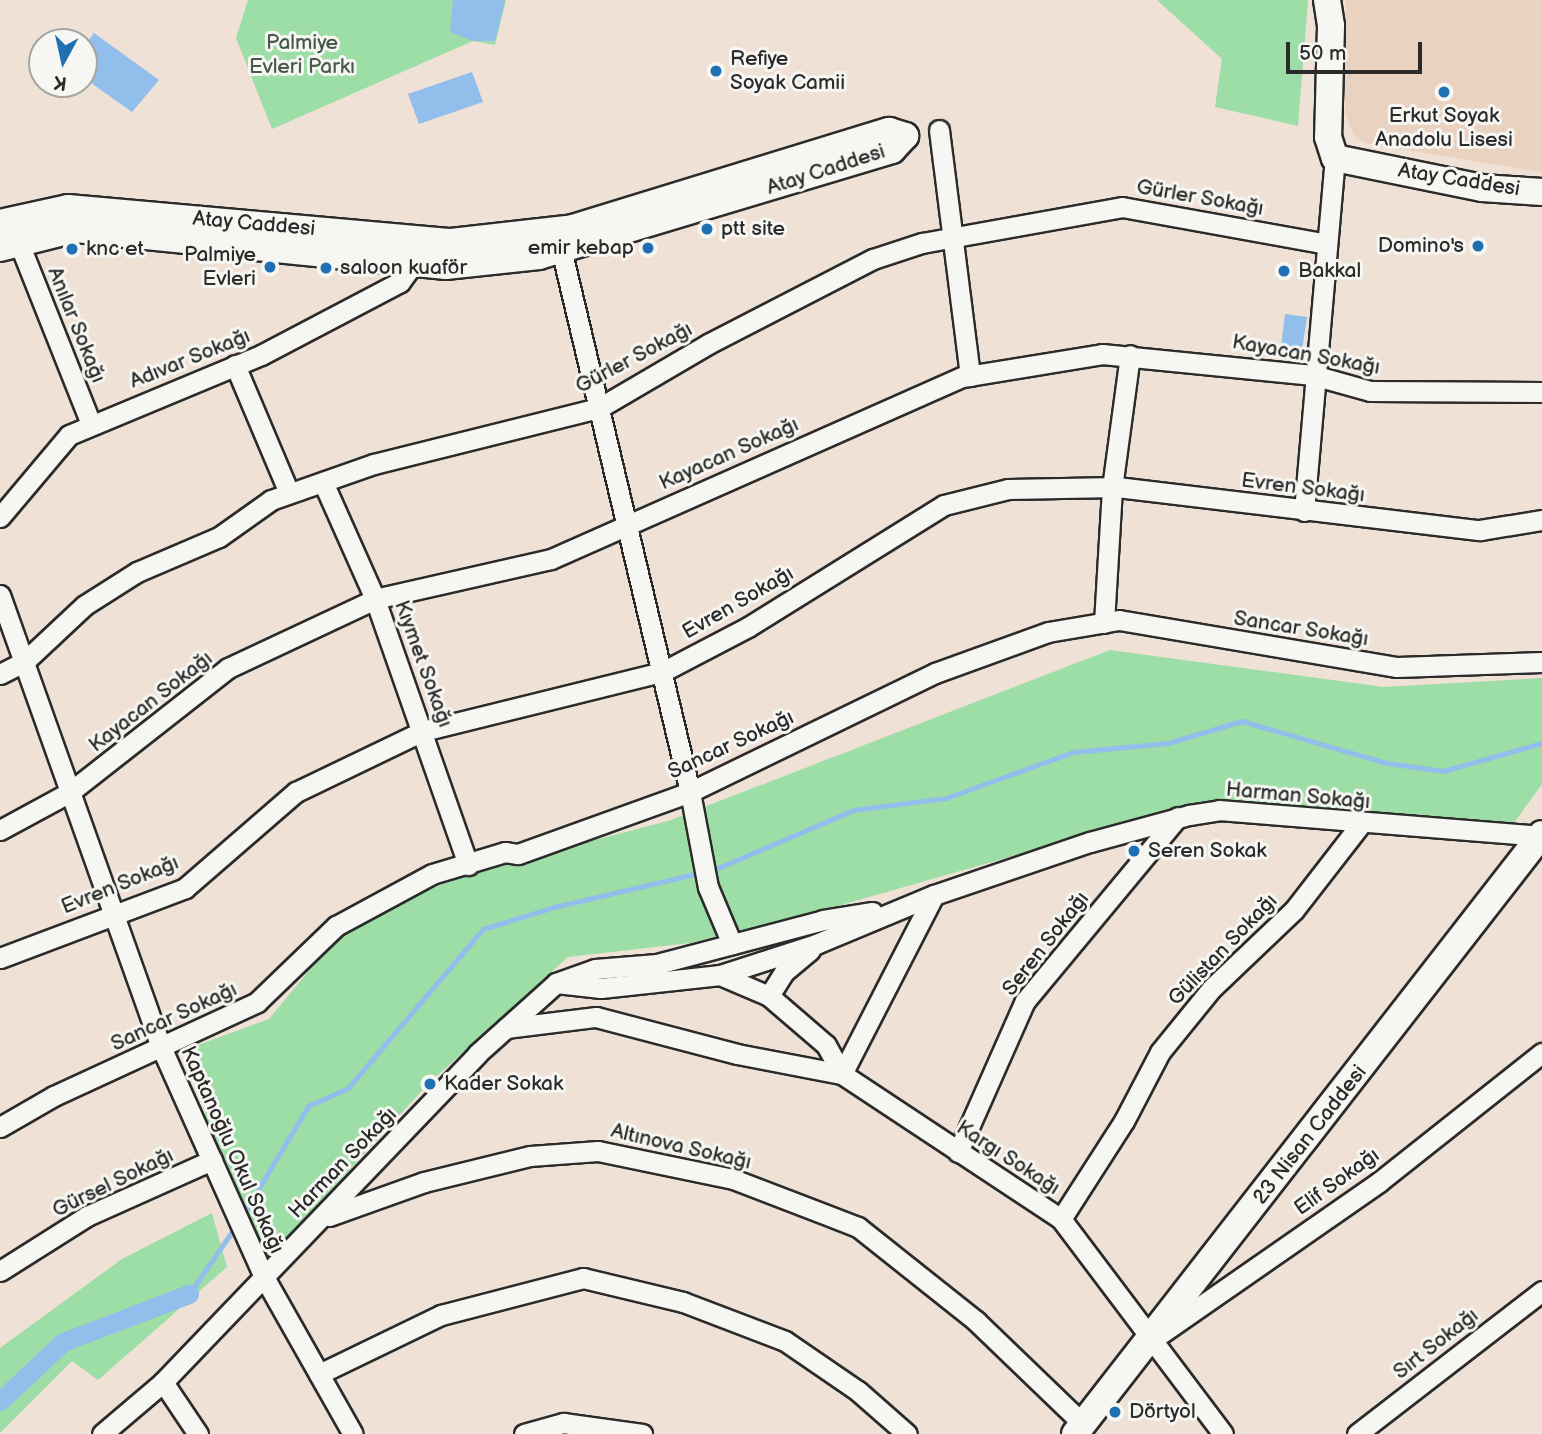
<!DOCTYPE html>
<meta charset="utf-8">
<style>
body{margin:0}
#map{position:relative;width:1542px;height:1434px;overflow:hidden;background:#efe1d5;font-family:"Balsamiq Sans",sans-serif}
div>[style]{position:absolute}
.built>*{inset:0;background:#ead2c0}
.green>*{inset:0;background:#9ddda6}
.water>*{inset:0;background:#91beeb}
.stream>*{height:5px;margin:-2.5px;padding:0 2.5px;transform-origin:2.5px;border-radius:2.5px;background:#91beeb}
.canal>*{height:19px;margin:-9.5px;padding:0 9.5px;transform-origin:9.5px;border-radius:9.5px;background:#91beeb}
.roads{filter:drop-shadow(2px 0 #2b2b2b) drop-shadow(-2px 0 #2b2b2b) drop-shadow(0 2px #2b2b2b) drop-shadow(0 -2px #2b2b2b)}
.street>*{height:19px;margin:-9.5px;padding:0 9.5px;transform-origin:9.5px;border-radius:9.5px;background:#f6f6f2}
.secondary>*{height:26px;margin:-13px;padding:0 13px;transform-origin:13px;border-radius:13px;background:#f6f6f2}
.dots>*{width:19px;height:19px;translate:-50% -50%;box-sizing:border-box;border:4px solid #f6f6f2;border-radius:50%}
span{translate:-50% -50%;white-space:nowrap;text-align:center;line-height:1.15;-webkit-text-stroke:6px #f6f6f2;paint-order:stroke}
.park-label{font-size:21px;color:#48584a}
.poi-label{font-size:21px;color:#2b2b2b}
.left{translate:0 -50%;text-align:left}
.right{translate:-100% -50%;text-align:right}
.street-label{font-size:21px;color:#2b2b2b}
.north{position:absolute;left:28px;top:28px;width:70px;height:70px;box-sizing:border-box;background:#f6f6f2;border:2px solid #a5a5a2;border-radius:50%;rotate:188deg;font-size:19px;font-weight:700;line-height:28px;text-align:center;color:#2b2b2b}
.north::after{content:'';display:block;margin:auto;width:24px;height:32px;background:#1f6fb2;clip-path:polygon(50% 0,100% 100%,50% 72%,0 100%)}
.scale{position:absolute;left:1286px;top:42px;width:136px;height:32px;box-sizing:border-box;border:4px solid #2b2b2b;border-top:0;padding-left:9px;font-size:21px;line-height:24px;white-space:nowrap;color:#2b2b2b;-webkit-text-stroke:5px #f6f6f2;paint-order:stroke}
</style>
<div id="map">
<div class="built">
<i style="clip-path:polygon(1346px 0,1542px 0,1542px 172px,1364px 143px,1353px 134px,1345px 112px)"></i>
</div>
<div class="green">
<i style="clip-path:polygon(248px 0,506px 0,495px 45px,473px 41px,272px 129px,236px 38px)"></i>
<i style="clip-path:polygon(1157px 0,1308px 0,1298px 126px,1215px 107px,1222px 59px)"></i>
<i style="clip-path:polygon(1110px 650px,1384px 687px,1542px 678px,1542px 784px,1514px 823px,1191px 805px,841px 905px,690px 943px,568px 957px,427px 1085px,267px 1260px,217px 1154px,187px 1049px,269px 1019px,344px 928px,468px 873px,668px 821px)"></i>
<i style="clip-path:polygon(212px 1213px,227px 1267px,98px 1380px,72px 1361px,0 1433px,0 1348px,122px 1259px)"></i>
</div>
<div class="water">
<i style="clip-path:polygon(453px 0,505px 0,495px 41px,473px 41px,450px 32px)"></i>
<i style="clip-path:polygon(94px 33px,159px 80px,132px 112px,84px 78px,84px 46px)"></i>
<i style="clip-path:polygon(472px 72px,483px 102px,419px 124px,408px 94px)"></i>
<i style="clip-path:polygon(1285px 314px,1307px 317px,1302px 350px,1281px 347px)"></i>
</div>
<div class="stream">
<i style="left:718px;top:868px;width:147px;rotate:-23.2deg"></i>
<i style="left:853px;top:810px;width:94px;rotate:-7.4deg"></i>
<i style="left:946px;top:798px;width:135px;rotate:-19.9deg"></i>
<i style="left:1073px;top:752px;width:95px;rotate:-5.4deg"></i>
<i style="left:1168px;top:743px;width:77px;rotate:-16.6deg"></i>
<i style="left:1242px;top:721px;width:151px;rotate:16.2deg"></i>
<i style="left:1387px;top:763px;width:57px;rotate:8.1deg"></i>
<i style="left:1443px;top:771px;width:103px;rotate:-15.8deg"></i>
<i style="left:245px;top:1211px;width:122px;rotate:-59deg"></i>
<i style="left:308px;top:1106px;width:44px;rotate:-24.2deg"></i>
<i style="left:348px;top:1088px;width:209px;rotate:-49.7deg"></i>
<i style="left:483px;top:929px;width:74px;rotate:-17.2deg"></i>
<i style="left:554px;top:907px;width:149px;rotate:-13.2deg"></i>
<i style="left:189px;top:1294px;width:78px;rotate:-55.5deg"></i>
</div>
<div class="canal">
<i style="left:0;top:1401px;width:86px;rotate:-43.1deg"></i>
<i style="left:63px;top:1342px;width:135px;rotate:-20.9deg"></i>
</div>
<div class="roads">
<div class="street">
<i style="left:939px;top:130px;width:248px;rotate:82.8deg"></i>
<i style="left:19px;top:243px;width:195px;rotate:68.3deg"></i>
<i style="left:562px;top:253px;width:554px;rotate:76.64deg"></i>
<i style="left:690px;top:792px;width:97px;rotate:79.3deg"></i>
<i style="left:708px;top:887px;width:62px;rotate:67.2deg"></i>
<i style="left:235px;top:365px;width:139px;rotate:67.1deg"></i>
<i style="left:323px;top:482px;width:128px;rotate:66deg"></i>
<i style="left:375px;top:599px;width:282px;rotate:70.7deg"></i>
<i style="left:1304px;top:511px;width:354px;rotate:-85deg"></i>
<i style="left:0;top:517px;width:107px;rotate:-49.9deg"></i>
<i style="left:69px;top:435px;width:208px;rotate:-22.6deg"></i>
<i style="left:261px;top:355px;width:157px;rotate:-27.7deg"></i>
<i style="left:400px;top:282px;width:24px;rotate:-54deg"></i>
<i style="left:0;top:595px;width:482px;rotate:70.4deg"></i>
<i style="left:162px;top:1049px;width:250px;rotate:65.9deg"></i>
<i style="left:264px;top:1277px;width:180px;rotate:60.5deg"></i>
<i style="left:1104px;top:623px;width:135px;rotate:-86.6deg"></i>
<i style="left:1112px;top:488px;width:134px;rotate:-82.3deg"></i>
<i style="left:0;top:674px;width:27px;rotate:-27deg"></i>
<i style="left:24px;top:662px;width:83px;rotate:-43.1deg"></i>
<i style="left:85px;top:605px;width:62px;rotate:-32.4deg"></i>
<i style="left:137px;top:572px;width:89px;rotate:-23.1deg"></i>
<i style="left:219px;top:537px;width:64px;rotate:-35.4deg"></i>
<i style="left:271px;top:500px;width:109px;rotate:-19.3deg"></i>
<i style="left:374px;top:464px;width:232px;rotate:-14deg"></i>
<i style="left:599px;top:408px;width:126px;rotate:-30.4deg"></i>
<i style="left:708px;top:344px;width:186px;rotate:-27.3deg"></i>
<i style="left:873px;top:259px;width:52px;rotate:-18.1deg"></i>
<i style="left:922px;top:243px;width:203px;rotate:-10.2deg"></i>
<i style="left:1122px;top:207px;width:208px;rotate:10.2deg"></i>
<i style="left:0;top:830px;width:80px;rotate:-28.5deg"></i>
<i style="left:70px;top:792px;width:201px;rotate:-38.1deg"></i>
<i style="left:228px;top:668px;width:162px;rotate:-25.1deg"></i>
<i style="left:375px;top:599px;width:180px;rotate:-12.8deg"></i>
<i style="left:551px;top:559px;width:449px;rotate:-23.9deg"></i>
<i style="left:962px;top:377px;width:142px;rotate:-9.3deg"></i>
<i style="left:1102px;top:354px;width:212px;rotate:5.7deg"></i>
<i style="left:1313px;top:375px;width:59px;rotate:15.7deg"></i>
<i style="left:1370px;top:391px;width:172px;rotate:0.3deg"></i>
<i style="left:0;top:958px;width:198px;rotate:-20.7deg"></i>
<i style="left:185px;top:888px;width:147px;rotate:-40.9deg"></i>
<i style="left:296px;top:792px;width:141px;rotate:-25.7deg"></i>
<i style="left:423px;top:731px;width:246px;rotate:-13.9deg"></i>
<i style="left:662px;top:672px;width:97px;rotate:-27.6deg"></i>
<i style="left:748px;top:627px;width:231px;rotate:-31.9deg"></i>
<i style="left:944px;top:505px;width:66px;rotate:-14deg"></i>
<i style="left:1008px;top:489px;width:109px;rotate:-1.1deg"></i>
<i style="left:1117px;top:487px;width:366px;rotate:6.8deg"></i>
<i style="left:1480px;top:530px;width:63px;rotate:-9.2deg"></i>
<i style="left:720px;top:975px;width:53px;rotate:23.2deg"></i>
<i style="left:769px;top:996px;width:75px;rotate:40.7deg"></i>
<i style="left:826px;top:1045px;width:33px;rotate:61deg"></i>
<i style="left:842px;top:1074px;width:263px;rotate:33.5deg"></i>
<i style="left:1061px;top:1219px;width:269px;rotate:53deg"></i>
<i style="left:556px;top:983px;width:45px;rotate:6.3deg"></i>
<i style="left:601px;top:988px;width:120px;rotate:-6.2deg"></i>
<i style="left:720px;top:975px;width:101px;rotate:-17.9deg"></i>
<i style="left:816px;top:944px;width:128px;rotate:-22.6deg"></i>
<i style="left:934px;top:895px;width:165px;rotate:-18.8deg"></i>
<i style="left:1090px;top:842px;width:103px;rotate:-15.3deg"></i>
<i style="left:1189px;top:815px;width:30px;rotate:-9deg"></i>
<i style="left:1219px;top:810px;width:324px;rotate:4.6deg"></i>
<i style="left:769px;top:996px;width:28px;rotate:-58deg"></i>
<i style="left:784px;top:972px;width:34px;rotate:-40deg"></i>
<i style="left:506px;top:1028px;width:91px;rotate:-7deg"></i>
<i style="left:596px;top:1017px;width:146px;rotate:14.7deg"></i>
<i style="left:737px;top:1054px;width:107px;rotate:10.8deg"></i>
<i style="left:842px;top:1074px;width:201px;rotate:-62.8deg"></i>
<i style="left:0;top:1127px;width:62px;rotate:-29.9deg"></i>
<i style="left:54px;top:1096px;width:224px;rotate:-24.8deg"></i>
<i style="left:257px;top:1002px;width:110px;rotate:-43.9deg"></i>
<i style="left:336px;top:926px;width:109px;rotate:-28.4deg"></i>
<i style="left:432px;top:874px;width:76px;rotate:-16.8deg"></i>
<i style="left:505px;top:852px;width:13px;rotate:9deg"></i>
<i style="left:518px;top:854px;width:183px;rotate:-19.8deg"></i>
<i style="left:690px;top:792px;width:272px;rotate:-25.9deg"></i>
<i style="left:935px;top:673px;width:120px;rotate:-19.9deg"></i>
<i style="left:1048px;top:632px;width:72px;rotate:-9.6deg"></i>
<i style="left:1119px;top:620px;width:282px;rotate:9.6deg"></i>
<i style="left:1397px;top:667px;width:145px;rotate:-2deg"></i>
<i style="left:958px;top:1152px;width:165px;rotate:-66.1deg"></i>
<i style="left:1025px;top:1001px;width:239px;rotate:-50.3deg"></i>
<i style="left:329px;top:1216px;width:101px;rotate:-19.7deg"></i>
<i style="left:424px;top:1182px;width:109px;rotate:-13.8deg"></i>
<i style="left:530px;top:1156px;width:68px;rotate:-4.2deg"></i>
<i style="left:598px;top:1151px;width:138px;rotate:11.7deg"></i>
<i style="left:733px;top:1179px;width:134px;rotate:21deg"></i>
<i style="left:858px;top:1227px;width:151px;rotate:38.5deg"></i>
<i style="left:976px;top:1321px;width:149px;rotate:43.9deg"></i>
<i style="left:1061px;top:1219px;width:117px;rotate:-57.3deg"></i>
<i style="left:1124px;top:1121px;width:78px;rotate:-62.4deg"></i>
<i style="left:1160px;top:1052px;width:82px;rotate:-50.9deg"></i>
<i style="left:1212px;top:988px;width:113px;rotate:-43.6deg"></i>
<i style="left:1294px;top:910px;width:108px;rotate:-52.2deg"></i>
<i style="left:0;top:1271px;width:103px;rotate:-32.3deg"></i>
<i style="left:87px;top:1216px;width:137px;rotate:-24.1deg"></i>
<i style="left:1159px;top:1335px;width:268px;rotate:-34.8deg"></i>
<i style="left:1379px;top:1182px;width:208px;rotate:-38.4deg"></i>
<i style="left:319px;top:1374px;width:136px;rotate:-25.8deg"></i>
<i style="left:441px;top:1315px;width:147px;rotate:-14.6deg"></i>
<i style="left:583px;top:1278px;width:103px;rotate:13.5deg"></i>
<i style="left:683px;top:1302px;width:109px;rotate:20.9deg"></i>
<i style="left:785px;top:1341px;width:88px;rotate:34.4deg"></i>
<i style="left:858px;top:1391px;width:65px;rotate:41.3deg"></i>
<i style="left:163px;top:1382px;width:63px;rotate:56.1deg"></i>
<i style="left:102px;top:1434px;width:80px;rotate:-40.4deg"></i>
<i style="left:163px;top:1382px;width:454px;rotate:-46.2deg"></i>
<i style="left:477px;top:1054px;width:106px;rotate:-41.9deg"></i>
<i style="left:556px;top:983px;width:41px;rotate:-19.7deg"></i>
<i style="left:595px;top:969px;width:62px;rotate:-4.6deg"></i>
<i style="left:657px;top:964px;width:172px;rotate:-14.8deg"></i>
<i style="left:823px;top:920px;width:50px;rotate:-9.3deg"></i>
<i style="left:524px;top:1434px;width:41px;rotate:-15.8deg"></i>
<i style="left:563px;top:1423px;width:80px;rotate:7.9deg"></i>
<i style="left:1357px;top:1434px;width:234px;rotate:-37.7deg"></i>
</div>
<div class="secondary">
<i style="left:1327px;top:0;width:26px;rotate:81deg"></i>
<i style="left:1331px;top:26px;width:111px;rotate:91.5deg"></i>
<i style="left:1328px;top:137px;width:22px;rotate:72deg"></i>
<i style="left:1335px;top:158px;width:150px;rotate:11.5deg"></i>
<i style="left:1482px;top:188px;width:60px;rotate:3.8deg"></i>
<i style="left:0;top:223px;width:70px;rotate:-12.4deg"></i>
<i style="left:68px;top:208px;width:385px;rotate:5.1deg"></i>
<i style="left:451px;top:242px;width:123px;rotate:-6.5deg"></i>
<i style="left:573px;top:228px;width:331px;rotate:-17.1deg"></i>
<i style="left:889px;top:131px;width:17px;rotate:17deg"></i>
<i style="left:905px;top:136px;width:19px;rotate:133deg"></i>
<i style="left:892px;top:150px;width:369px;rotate:163.3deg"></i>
<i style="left:539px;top:256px;width:94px;rotate:173.9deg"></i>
<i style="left:446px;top:266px;width:372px;rotate:-174.3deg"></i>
<i style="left:76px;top:229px;width:78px;rotate:166deg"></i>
<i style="left:1075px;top:1434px;width:760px;rotate:-52.11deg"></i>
</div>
</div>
<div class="dots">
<i style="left:716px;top:71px;background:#1f6fb2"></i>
<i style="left:1444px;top:92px;background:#1f6fb2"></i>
<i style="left:707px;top:229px;background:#1f6fb2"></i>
<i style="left:1478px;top:246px;background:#1f6fb2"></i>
<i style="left:648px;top:248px;background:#1f6fb2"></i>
<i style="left:72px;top:249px;background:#1f6fb2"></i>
<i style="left:270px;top:267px;background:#1f6fb2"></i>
<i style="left:326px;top:268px;background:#1f6fb2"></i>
<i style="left:1284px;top:271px;background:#1f6fb2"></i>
<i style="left:1134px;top:851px;background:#1f6fb2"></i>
<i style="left:430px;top:1084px;background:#1f6fb2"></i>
<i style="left:1115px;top:1412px;background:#1f6fb2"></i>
</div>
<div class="park-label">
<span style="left:302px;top:55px">Palmiye<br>Evleri Parkı</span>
</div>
<div class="poi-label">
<span class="left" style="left:730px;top:71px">Refiye<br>Soyak Camii</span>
<span style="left:1444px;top:128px">Erkut Soyak<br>Anadolu Lisesi</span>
<span class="left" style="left:721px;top:229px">ptt site</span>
<span class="right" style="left:1464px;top:246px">Domino's</span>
<span class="right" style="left:634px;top:248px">emir kebap</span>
<span class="left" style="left:86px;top:249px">knc et</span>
<span class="right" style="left:256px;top:267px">Palmiye<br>Evleri</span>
<span class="left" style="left:340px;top:268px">saloon kuaför</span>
<span class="left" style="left:1298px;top:271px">Bakkal</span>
<span class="left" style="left:1148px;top:851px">Seren Sokak</span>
<span class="left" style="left:444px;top:1084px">Kader Sokak</span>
<span class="left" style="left:1129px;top:1412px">Dörtyol</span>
</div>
<div class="street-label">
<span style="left:826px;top:170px;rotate:-18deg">Atay Caddesi</span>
<span style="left:1459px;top:180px;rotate:9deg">Atay Caddesi</span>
<span style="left:1200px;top:198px;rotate:10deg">Gürler Sokağı</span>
<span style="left:254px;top:224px;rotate:5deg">Atay Caddesi</span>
<span style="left:76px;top:325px;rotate:68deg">Anılar Sokağı</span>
<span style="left:1306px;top:355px;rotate:10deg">Kayacan Sokağı</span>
<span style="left:634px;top:358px;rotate:-28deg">Gürler Sokağı</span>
<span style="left:190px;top:359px;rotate:-22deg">Adıvar Sokağı</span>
<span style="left:729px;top:454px;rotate:-24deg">Kayacan Sokağı</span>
<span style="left:1303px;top:488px;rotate:7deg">Evren Sokağı</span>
<span style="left:738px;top:603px;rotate:-30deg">Evren Sokağı</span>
<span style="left:1301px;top:629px;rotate:9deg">Sancar Sokağı</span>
<span style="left:423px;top:664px;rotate:70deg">Kıymet Sokağı</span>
<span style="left:151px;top:702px;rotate:-38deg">Kayacan Sokağı</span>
<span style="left:731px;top:745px;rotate:-25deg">Sancar Sokağı</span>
<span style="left:1298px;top:796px;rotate:5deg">Harman Sokağı</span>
<span style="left:120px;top:885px;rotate:-22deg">Evren Sokağı</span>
<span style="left:1046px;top:944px;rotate:-52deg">Seren Sokağı</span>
<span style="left:1223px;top:950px;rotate:-46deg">Gülistan Sokağı</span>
<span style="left:174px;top:1017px;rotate:-25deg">Sancar Sokağı</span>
<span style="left:1310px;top:1135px;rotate:-52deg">23 Nisan Caddesi</span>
<span style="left:681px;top:1147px;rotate:13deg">Altınova Sokağı</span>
<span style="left:232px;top:1150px;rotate:66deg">Kaptanoğlu Okul Sokağı</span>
<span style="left:1008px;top:1158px;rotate:33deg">Kargı Sokağı</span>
<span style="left:343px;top:1163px;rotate:-46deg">Harman Sokağı</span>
<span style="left:1337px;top:1182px;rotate:-36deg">Elif Sokağı</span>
<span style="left:113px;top:1183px;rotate:-26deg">Gürsel Sokağı</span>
<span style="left:1436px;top:1344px;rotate:-38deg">Sırt Sokağı</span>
</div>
<div class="north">K</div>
<div class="scale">50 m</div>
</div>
